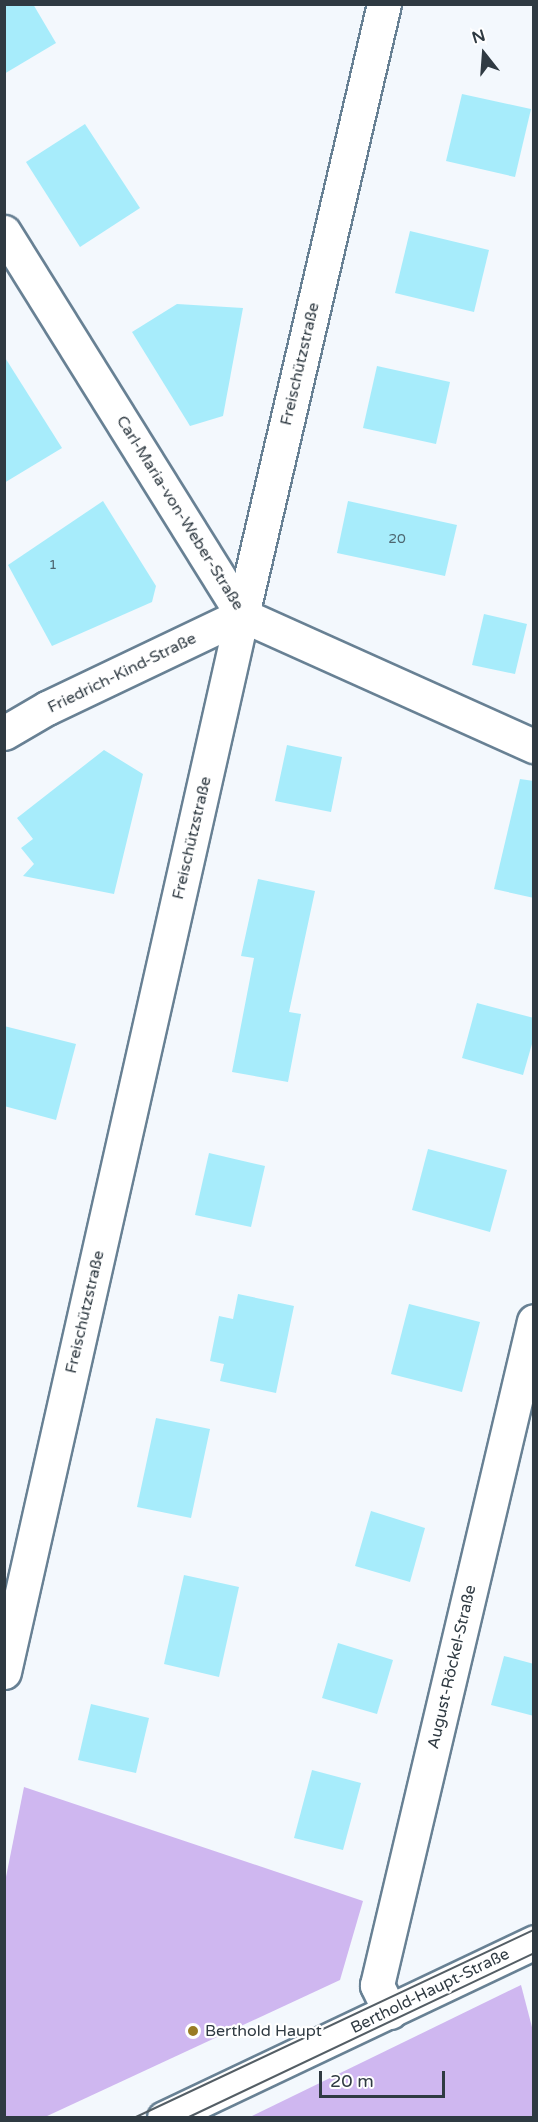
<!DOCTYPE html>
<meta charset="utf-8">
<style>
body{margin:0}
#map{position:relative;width:538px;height:2122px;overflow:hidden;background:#f3f8fd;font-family:"Varela Round",sans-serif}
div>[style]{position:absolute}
.green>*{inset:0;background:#cfb7f0}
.building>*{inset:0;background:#a7ecfb}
.roads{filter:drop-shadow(2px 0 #688194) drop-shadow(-2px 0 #688194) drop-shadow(0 2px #688194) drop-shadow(0 -2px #688194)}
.minor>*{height:33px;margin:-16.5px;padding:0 16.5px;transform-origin:16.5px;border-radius:16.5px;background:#fff}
.tertiary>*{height:33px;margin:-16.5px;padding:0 16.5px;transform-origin:16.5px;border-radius:16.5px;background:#fff}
.tram>*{height:1.5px;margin:-0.75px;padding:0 0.75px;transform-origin:0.75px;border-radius:0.75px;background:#545e65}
.dots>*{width:16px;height:16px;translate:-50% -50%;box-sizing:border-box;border:3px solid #fff;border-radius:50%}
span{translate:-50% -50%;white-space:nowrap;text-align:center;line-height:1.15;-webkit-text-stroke:4.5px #fff;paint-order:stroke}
.number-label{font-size:14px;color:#4d6670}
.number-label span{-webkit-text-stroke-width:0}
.street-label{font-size:16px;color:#2f3a42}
.poi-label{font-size:16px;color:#2f3a42}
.left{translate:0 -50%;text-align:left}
.frame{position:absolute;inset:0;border:6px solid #2f3a42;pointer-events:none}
.north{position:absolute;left:454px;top:24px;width:60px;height:60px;-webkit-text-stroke:4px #fff;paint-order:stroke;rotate:343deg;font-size:16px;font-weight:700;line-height:24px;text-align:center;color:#2f3a42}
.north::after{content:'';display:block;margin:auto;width:21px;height:27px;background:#2f3a42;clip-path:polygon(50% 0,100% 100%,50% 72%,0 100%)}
.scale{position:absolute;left:319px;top:2071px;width:126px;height:27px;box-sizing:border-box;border:3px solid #2f3a42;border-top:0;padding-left:8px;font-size:18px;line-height:21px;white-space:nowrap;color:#2f3a42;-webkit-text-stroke:4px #fff;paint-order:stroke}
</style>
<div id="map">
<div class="green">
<i style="clip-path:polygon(24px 1787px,363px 1901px,340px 1980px,45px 2117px,5px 2117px,5px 1882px)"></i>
<i style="clip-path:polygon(521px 1985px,533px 2031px,533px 2117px,250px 2117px)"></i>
</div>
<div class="building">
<i style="clip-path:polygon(4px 4px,33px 4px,56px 43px,4px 74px)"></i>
<i style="clip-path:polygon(462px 94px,531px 109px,515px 177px,446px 161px)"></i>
<i style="clip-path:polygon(85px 124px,140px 208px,80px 247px,26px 162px)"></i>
<i style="clip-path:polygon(410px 231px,489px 250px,474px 312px,395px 293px)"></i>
<i style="clip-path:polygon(177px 304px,243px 308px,223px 416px,190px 426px,132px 332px)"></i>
<i style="clip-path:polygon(4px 356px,62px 448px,4px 483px)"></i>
<i style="clip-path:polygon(377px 366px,450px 382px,436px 444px,363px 428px)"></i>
<i style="clip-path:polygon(103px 501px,156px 586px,152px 602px,52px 646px,8px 565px)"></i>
<i style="clip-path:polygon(348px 501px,457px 525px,445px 576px,337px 553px)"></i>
<i style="clip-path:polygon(484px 614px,527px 624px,515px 674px,472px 665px)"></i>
<i style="clip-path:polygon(287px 745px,342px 757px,331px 812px,275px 801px)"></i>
<i style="clip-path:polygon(104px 750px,143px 774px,114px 894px,23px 876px,34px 864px,21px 848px,33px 839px,17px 818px)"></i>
<i style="clip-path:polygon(520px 779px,534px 781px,534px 898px,494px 889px)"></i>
<i style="clip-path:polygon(258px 879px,315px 891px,289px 1012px,301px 1014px,288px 1082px,232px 1072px,254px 958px,241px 956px)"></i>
<i style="clip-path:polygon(477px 1003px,534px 1018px,534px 1037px,523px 1075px,462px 1058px)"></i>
<i style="clip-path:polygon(4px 1026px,76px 1044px,56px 1120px,4px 1106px)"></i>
<i style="clip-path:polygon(428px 1149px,507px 1170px,490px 1232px,412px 1210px)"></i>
<i style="clip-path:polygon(209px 1153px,265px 1166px,251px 1227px,195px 1215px)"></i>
<i style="clip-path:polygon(238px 1294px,294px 1306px,276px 1393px,220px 1381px,224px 1364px,210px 1361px,219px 1316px,233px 1319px)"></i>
<i style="clip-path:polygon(409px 1304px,480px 1322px,462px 1392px,391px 1374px)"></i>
<i style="clip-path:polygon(156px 1418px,210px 1429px,191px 1518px,137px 1507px)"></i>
<i style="clip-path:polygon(371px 1511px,425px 1528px,410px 1582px,355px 1566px)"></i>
<i style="clip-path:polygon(184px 1575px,239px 1587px,219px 1677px,164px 1664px)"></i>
<i style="clip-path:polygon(338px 1643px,393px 1660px,377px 1714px,322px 1698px)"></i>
<i style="clip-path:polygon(504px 1656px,534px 1664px,534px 1716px,491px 1705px)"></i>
<i style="clip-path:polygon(91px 1704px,149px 1718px,136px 1773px,78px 1760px)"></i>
<i style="clip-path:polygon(312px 1770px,361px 1783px,343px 1850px,294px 1838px)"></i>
</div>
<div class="roads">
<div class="minor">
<i style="left:4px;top:232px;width:451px;rotate:58.1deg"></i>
<i style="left:242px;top:615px;width:320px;rotate:24.2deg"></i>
<i style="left:4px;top:733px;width:50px;rotate:-30.2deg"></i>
<i style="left:47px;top:708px;width:216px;rotate:-25.5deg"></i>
<i style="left:4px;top:1672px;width:1083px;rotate:-77.31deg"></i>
<i style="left:242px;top:615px;width:627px;rotate:-76.92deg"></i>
<i style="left:390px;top:2012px;width:30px;rotate:-116deg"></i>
<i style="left:377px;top:1985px;width:682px;rotate:-76.7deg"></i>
</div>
<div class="tertiary">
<i style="left:164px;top:2118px;width:410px;rotate:-25.4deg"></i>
</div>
</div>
<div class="tram">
<i style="left:134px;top:2118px;width:442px;rotate:-25.2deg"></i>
<i style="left:187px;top:2118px;width:384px;rotate:-25.4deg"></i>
</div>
<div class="dots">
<i style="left:193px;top:2031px;background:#997b24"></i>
</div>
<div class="number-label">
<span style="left:397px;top:539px">20</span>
<span style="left:53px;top:565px">1</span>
</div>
<div class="street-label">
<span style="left:300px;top:364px;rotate:-77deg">Freischützstraße</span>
<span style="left:180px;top:513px;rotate:58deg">Carl-Maria-von-Weber-Straße</span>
<span style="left:122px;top:673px;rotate:-26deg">Friedrich-Kind-Straße</span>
<span style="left:192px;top:838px;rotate:-77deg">Freischützstraße</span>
<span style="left:85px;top:1312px;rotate:-77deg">Freischützstraße</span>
<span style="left:452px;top:1667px;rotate:-77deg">August-Röckel-Straße</span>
<span style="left:430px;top:1991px;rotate:-26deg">Berthold-Haupt-Straße</span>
</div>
<div class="poi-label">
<span class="left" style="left:205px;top:2031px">Berthold Haupt</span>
</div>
<div class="frame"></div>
<div class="north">N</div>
<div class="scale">20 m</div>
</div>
